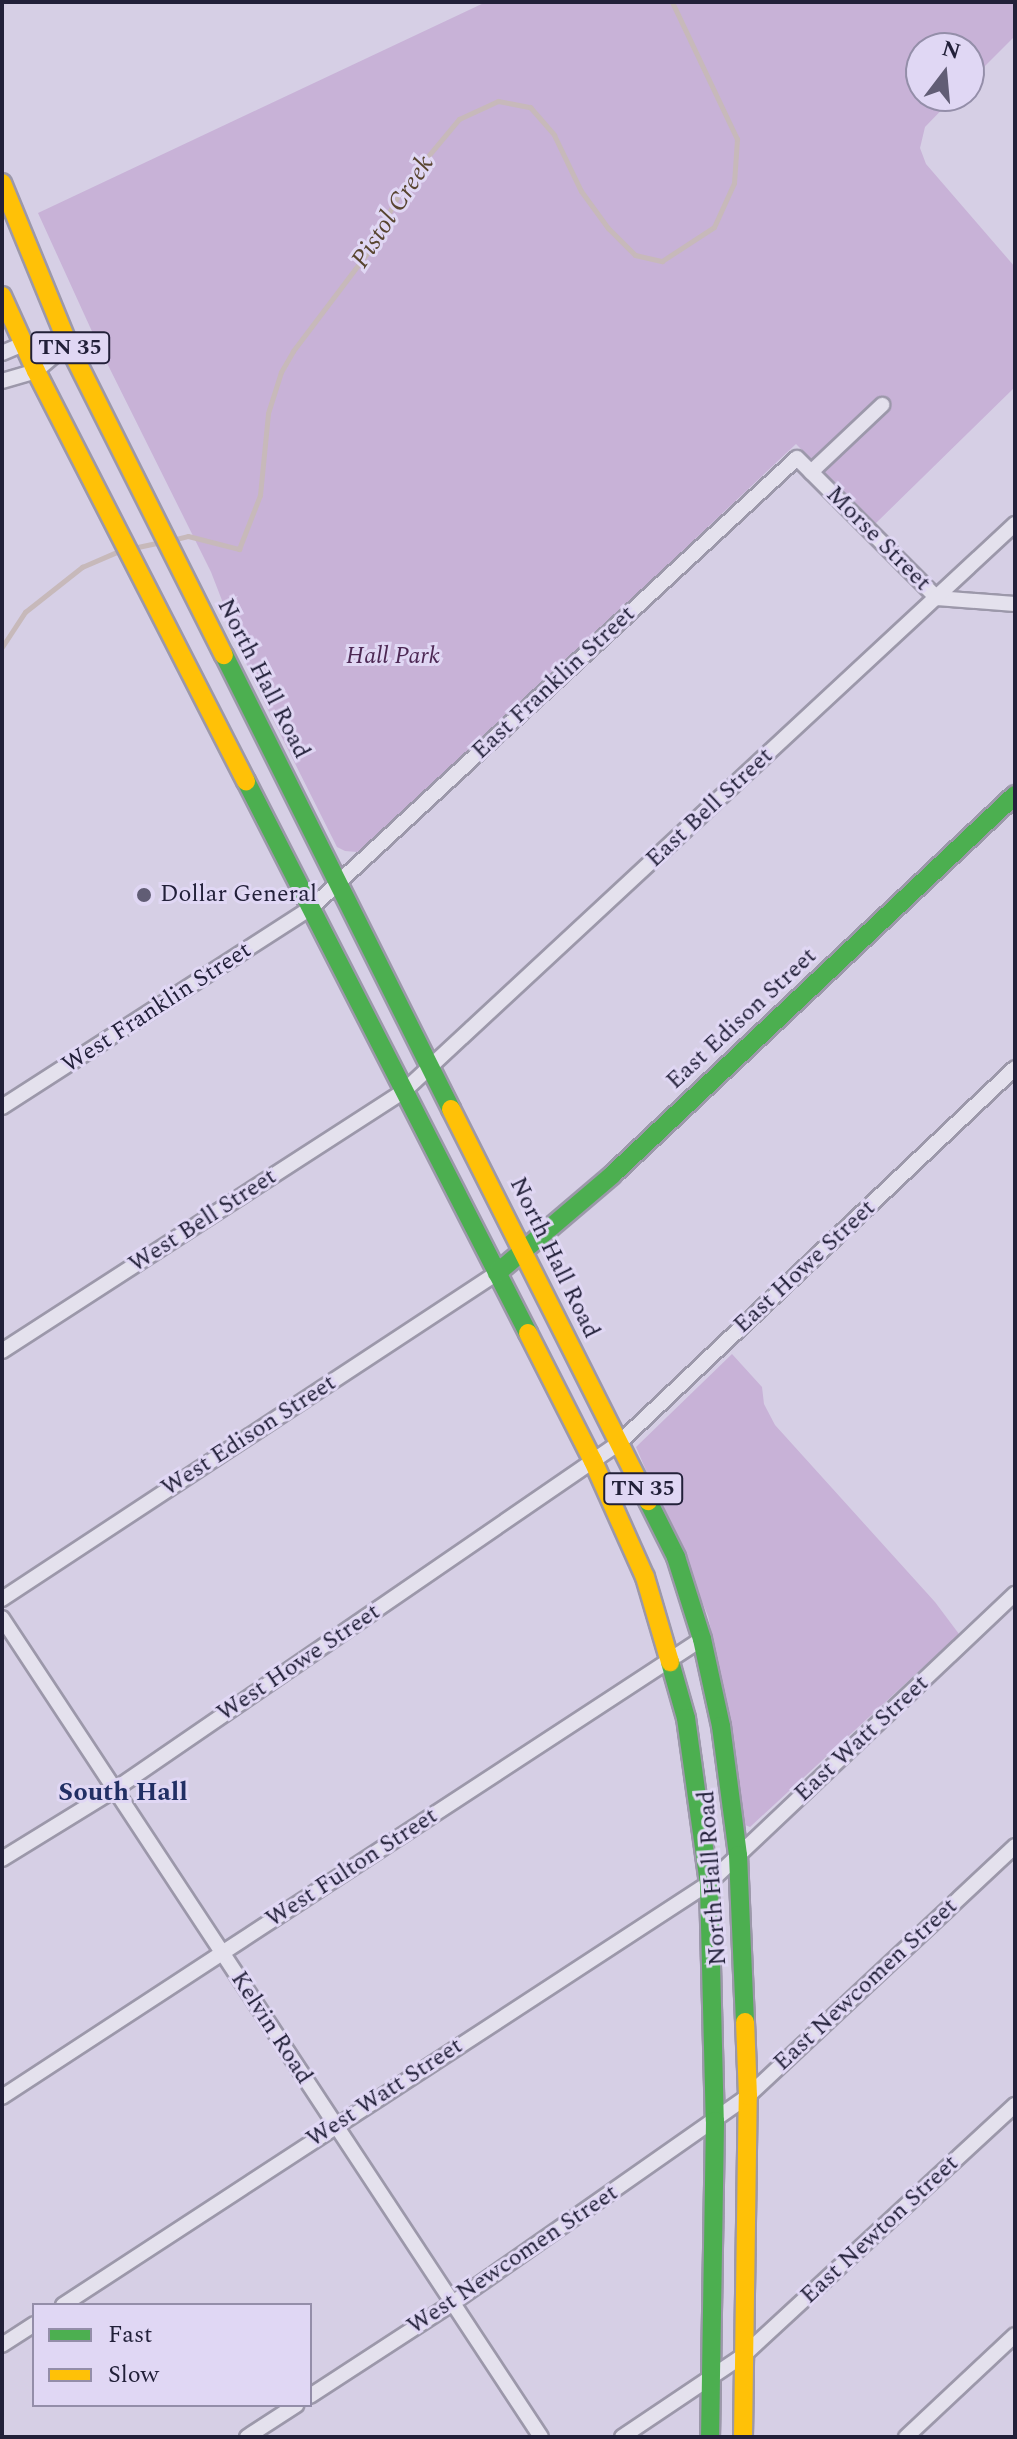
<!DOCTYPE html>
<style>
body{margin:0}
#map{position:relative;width:1017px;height:2439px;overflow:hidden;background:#d6cfe5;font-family:Spectral,serif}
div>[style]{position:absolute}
.green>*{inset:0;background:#c8b2d7}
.stream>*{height:5px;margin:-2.5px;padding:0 2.5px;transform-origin:2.5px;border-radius:2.5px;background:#c7b9ba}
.roads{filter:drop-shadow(2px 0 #9c98aa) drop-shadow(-2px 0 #9c98aa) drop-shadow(0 2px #9c98aa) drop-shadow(0 -2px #9c98aa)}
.street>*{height:14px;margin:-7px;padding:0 7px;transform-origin:7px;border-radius:7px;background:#e4e1ed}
.fast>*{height:18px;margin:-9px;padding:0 9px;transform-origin:9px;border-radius:9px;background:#4caf50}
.slow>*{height:18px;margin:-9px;padding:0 9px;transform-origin:9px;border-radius:9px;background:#ffc107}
.dots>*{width:22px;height:22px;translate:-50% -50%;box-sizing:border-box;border:4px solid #e0d7f4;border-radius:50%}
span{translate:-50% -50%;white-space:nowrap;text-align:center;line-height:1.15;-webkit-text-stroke:6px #e0d7f4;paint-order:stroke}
.shield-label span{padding:2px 6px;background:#e0d7f4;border:2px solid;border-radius:6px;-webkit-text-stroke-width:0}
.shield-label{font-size:22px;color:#222039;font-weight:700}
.street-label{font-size:24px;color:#222039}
.park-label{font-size:24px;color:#4d2854;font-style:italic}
.poi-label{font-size:24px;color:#222039}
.left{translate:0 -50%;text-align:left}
.water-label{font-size:26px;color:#584530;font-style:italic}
.neighbourhood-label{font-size:26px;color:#212f64;font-weight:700}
.frame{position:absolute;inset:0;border:4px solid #222039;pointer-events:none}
.legend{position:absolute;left:32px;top:2303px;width:280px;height:104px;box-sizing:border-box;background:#e0d7f4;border:2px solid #948ea9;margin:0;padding:10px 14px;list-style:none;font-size:24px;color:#222039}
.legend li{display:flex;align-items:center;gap:16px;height:40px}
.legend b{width:40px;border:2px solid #948ea9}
.north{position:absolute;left:905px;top:32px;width:80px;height:80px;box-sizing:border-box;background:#e0d7f4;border:2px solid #948ea9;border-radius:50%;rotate:16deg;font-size:22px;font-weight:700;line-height:32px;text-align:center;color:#222039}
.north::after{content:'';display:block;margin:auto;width:28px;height:36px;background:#615d75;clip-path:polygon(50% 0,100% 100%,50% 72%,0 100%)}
</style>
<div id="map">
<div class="green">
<i style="clip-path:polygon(486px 2px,1015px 2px,1015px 36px,969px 82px,969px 48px,921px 48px,921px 96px,955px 96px,925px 127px,920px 148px,926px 164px,1015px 267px,1015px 387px,875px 524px,796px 444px,369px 846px,357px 852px,345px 851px,337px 847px,252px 678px,211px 572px,100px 349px,38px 213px)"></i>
<i style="clip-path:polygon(732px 1354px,762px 1387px,764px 1404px,775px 1425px,935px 1602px,959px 1634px,750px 1827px,745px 1825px,733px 1733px,708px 1616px,636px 1447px)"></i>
</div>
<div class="stream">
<i style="left:172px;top:540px;width:16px;rotate:-14deg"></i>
<i style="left:188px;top:536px;width:53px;rotate:14.3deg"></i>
<i style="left:239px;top:549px;width:58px;rotate:-68.7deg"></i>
<i style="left:260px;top:495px;width:82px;rotate:-84.4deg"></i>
<i style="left:268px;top:413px;width:43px;rotate:-72.4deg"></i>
<i style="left:281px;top:372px;width:24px;rotate:-60deg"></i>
<i style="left:293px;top:351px;width:123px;rotate:-52.9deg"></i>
<i style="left:367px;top:253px;width:77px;rotate:-61.4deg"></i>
<i style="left:404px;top:185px;width:86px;rotate:-50.2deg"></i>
<i style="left:459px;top:119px;width:43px;rotate:-24.8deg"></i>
<i style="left:498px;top:101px;width:33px;rotate:11deg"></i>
<i style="left:530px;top:107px;width:37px;rotate:49deg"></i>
<i style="left:554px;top:135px;width:62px;rotate:64.3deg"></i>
<i style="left:581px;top:191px;width:46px;rotate:53.9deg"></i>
<i style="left:608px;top:228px;width:38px;rotate:45deg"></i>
<i style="left:635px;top:255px;width:28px;rotate:13deg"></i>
<i style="left:662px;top:261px;width:62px;rotate:-33.2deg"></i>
<i style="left:714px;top:227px;width:48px;rotate:-65.6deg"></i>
<i style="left:734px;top:183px;width:44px;rotate:-86.1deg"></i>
<i style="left:737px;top:139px;width:152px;rotate:-115.4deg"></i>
<i style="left:133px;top:548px;width:30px;rotate:-12deg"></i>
<i style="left:2px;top:647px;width:42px;rotate:-56.7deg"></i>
<i style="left:25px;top:612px;width:73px;rotate:-38.3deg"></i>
<i style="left:82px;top:567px;width:40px;rotate:-23.4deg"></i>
</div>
<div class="roads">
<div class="street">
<i style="left:2px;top:353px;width:23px;rotate:-23deg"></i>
<i style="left:23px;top:344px;width:45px"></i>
<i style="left:2px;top:381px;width:35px;rotate:-16deg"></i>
<i style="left:36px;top:371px;width:42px;rotate:-40.2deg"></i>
<i style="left:811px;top:472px;width:98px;rotate:-43.3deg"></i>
<i style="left:2px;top:1107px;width:368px;rotate:-32.8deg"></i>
<i style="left:311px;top:908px;width:662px;rotate:-42.8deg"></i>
<i style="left:797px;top:458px;width:198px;rotate:45deg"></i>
<i style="left:937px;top:598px;width:78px;rotate:4.4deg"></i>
<i style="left:2px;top:1351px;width:479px;rotate:-32.9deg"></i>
<i style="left:404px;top:1091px;width:834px;rotate:-42.86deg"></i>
<i style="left:2px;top:1599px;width:593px;rotate:-33.37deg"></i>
<i style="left:2px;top:1618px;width:980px;rotate:56.65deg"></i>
<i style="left:2px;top:1859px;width:132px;rotate:-31.6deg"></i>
<i style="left:114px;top:1790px;width:613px;rotate:-34.49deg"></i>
<i style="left:619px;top:1443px;width:545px;rotate:-43.44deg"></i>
<i style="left:2px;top:2097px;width:837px;rotate:-33.2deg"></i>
<i style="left:63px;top:2305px;width:772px;rotate:-33.15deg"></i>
<i style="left:709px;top:1883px;width:421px;rotate:-43.4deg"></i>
<i style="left:2px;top:2345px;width:38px;rotate:-33deg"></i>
<i style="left:310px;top:2396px;width:172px;rotate:-33.1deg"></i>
<i style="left:454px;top:2302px;width:359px;rotate:-35deg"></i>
<i style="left:748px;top:2096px;width:366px;rotate:-43.1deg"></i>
<i style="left:247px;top:2437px;width:59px;rotate:-33.1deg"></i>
<i style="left:622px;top:2437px;width:147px;rotate:-33.9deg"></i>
<i style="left:744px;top:2355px;width:369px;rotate:-42.7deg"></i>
<i style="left:906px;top:2437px;width:149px;rotate:-43.1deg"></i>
</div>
<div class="fast">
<i style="left:224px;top:655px;width:508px;rotate:63.43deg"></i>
<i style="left:246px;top:781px;width:620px;rotate:62.94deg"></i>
<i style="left:497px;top:1273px;width:151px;rotate:-40.4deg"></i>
<i style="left:612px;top:1175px;width:554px;rotate:-43.32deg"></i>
<i style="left:648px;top:1501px;width:63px;rotate:63.4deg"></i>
<i style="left:676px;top:1557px;width:86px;rotate:72.4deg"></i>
<i style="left:702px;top:1639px;width:89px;rotate:77.7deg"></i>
<i style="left:721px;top:1726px;width:130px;rotate:82.5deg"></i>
<i style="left:738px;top:1855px;width:167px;rotate:87.6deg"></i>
<i style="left:670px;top:1662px;width:58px;rotate:74.1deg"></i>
<i style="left:686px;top:1718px;width:167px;rotate:82.1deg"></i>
<i style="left:709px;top:1883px;width:238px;rotate:88.6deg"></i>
<i style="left:715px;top:2121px;width:316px;rotate:90.9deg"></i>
</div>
<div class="slow">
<i style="left:2px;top:183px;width:174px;rotate:67.7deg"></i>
<i style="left:68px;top:344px;width:348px;rotate:63.4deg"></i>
<i style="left:2px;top:296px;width:82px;rotate:65.6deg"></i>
<i style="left:36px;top:371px;width:461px;rotate:62.9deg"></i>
<i style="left:451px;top:1109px;width:439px;rotate:63.3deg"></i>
<i style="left:528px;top:1333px;width:144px;rotate:63.1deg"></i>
<i style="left:593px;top:1461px;width:127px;rotate:65.9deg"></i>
<i style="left:645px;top:1577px;width:89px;rotate:73.6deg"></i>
<i style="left:743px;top:2437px;width:341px;rotate:-89.2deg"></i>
<i style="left:748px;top:2096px;width:74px;rotate:-92.3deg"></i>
</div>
</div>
<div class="dots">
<i style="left:144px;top:895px;background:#615d75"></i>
</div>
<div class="shield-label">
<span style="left:70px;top:348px">TN 35</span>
<span style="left:643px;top:1489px">TN 35</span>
</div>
<div class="street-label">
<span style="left:878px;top:539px;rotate:45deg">Morse Street</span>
<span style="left:263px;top:679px;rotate:63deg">North Hall Road</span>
<span style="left:554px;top:683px;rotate:-43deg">East Franklin Street</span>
<span style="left:710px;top:808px;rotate:-43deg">East Bell Street</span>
<span style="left:157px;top:1008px;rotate:-33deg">West Franklin Street</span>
<span style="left:742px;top:1019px;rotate:-43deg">East Edison Street</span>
<span style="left:203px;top:1221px;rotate:-33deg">West Bell Street</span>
<span style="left:554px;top:1258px;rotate:64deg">North Hall Road</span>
<span style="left:805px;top:1267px;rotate:-43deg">East Howe Street</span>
<span style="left:249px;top:1436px;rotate:-33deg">West Edison Street</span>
<span style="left:299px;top:1663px;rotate:-34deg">West Howe Street</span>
<span style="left:862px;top:1739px;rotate:-43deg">East Watt Street</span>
<span style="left:352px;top:1868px;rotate:-33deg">West Fulton Street</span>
<span style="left:713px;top:1878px;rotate:-94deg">North Hall Road</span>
<span style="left:866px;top:1985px;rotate:-43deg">East Newcomen Street</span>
<span style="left:271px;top:2028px;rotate:57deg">Kelvin Road</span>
<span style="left:385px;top:2093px;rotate:-33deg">West Watt Street</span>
<span style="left:880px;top:2230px;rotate:-43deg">East Newton Street</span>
<span style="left:513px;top:2260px;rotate:-34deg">West Newcomen Street</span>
</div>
<div class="park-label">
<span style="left:393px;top:657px">Hall Park</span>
</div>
<div class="poi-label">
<span class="left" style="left:160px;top:895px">Dollar General</span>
</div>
<div class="water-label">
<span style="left:393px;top:212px;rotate:-57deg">Pistol Creek</span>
</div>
<div class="neighbourhood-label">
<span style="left:123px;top:1793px">South Hall</span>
</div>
<div class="frame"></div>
<ul class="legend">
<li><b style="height:10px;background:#4caf50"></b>Fast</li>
<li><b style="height:10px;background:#ffc107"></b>Slow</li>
</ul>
<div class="north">N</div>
</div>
